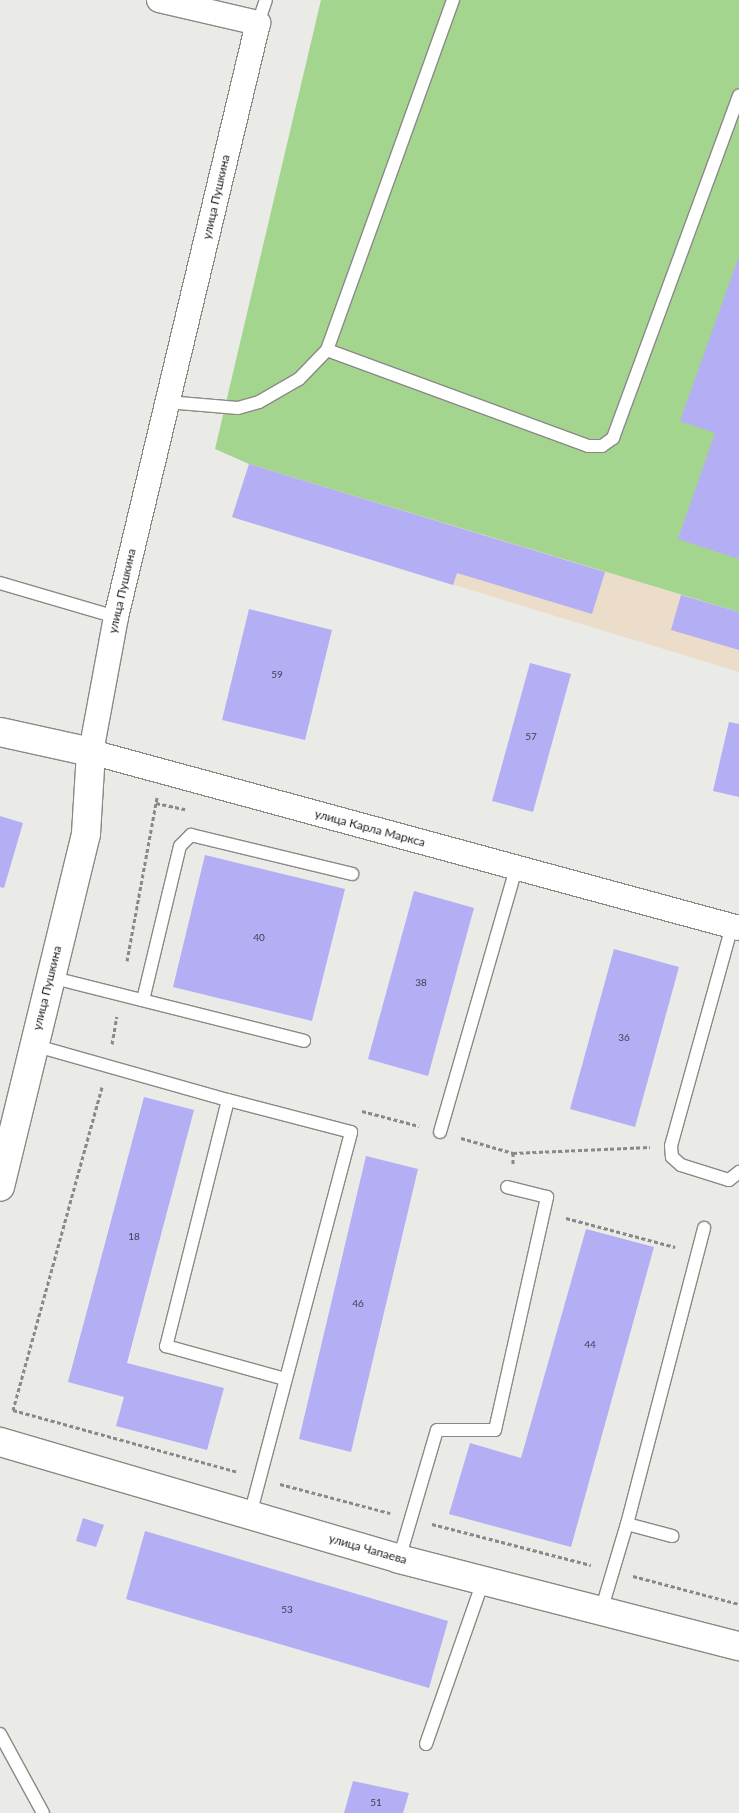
<!DOCTYPE html>
<meta charset="utf-8">
<style>
body{margin:0}
#map{position:relative;width:739px;height:1813px;overflow:hidden;background:#eaeae6;font-family:Lato,sans-serif}
div>[style]{position:absolute}
.industrial>*{inset:0;background:#ecddcb}
.green>*{inset:0;background:#a3d58e}
.building>*{inset:0;background:#b4aef4}
.path>*{height:3px;margin-top:-1.5px;transform-origin:0;background:repeating-linear-gradient(90deg,#898986 0 4px,transparent 0 6.5px)}
.roads{filter:drop-shadow(1px 0 #8a8986) drop-shadow(-1px 0 #8a8986) drop-shadow(0 1px #8a8986) drop-shadow(0 -1px #8a8986)}
.lane>*{height:12px;margin:-6px;padding:0 6px;transform-origin:6px;border-radius:6px;background:#fff}
.street>*{height:24px;margin:-12px;padding:0 12px;transform-origin:12px;border-radius:12px;background:#fff}
.secondary>*{height:28px;margin:-14px;padding:0 14px;transform-origin:14px;border-radius:14px;background:#fff}
span{translate:-50% -50%;white-space:nowrap;text-align:center;line-height:1.15;-webkit-text-stroke:5px #fff;paint-order:stroke}
.number-label{font-size:10px;color:#3f3e4e}
.number-label span{-webkit-text-stroke-width:0}
.street-label{font-size:12px;color:#181817}
</style>
<div id="map">
<div class="industrial">
<i style="clip-path:polygon(249px 464px,739px 612px,739px 672px,232px 517px)"></i>
</div>
<div class="green">
<i style="clip-path:polygon(321px 0,739px 0,739px 612px,249px 464px,215px 449px)"></i>
</div>
<div class="building">
<i style="clip-path:polygon(739px 256px,739px 559px,678px 539px,715px 433px,680px 421px)"></i>
<i style="clip-path:polygon(249px 464px,605px 572px,592px 614px,457px 573px,453px 585px,232px 517px)"></i>
<i style="clip-path:polygon(681px 595px,739px 612px,739px 650px,671px 630px)"></i>
<i style="clip-path:polygon(249px 609px,332px 630px,305px 740px,222px 720px)"></i>
<i style="clip-path:polygon(530px 663px,571px 674px,533px 812px,492px 801px)"></i>
<i style="clip-path:polygon(729px 722px,739px 724px,739px 797px,713px 791px)"></i>
<i style="clip-path:polygon(0 816px,23px 823px,4px 888px,0 887px)"></i>
<i style="clip-path:polygon(205px 855px,345px 889px,312px 1021px,173px 987px)"></i>
<i style="clip-path:polygon(414px 891px,474px 908px,428px 1076px,368px 1059px)"></i>
<i style="clip-path:polygon(614px 949px,679px 967px,635px 1127px,570px 1109px)"></i>
<i style="clip-path:polygon(144px 1097px,194px 1110px,127px 1363px,224px 1388px,207px 1450px,116px 1426px,124px 1397px,68px 1382px)"></i>
<i style="clip-path:polygon(366px 1156px,418px 1169px,351px 1452px,299px 1439px)"></i>
<i style="clip-path:polygon(586px 1229px,654px 1247px,571px 1547px,449px 1514px,470px 1443px,521px 1458px)"></i>
<i style="clip-path:polygon(83px 1518px,104px 1525px,96px 1547px,76px 1541px)"></i>
<i style="clip-path:polygon(145px 1531px,448px 1621px,429px 1688px,126px 1599px)"></i>
<i style="clip-path:polygon(353px 1781px,409px 1793px,403px 1813px,344px 1813px)"></i>
</div>
<div class="path">
<i style="left:156px;top:803px;width:30px;rotate:12deg"></i>
<i style="left:127px;top:961px;width:167px;rotate:-79.6deg"></i>
<i style="left:112px;top:1044px;width:28px;rotate:-80deg"></i>
<i style="left:102px;top:1087px;width:335px;rotate:105.4deg"></i>
<i style="left:13px;top:1410px;width:233px;rotate:15.4deg"></i>
<i style="left:362px;top:1111px;width:59px;rotate:14.7deg"></i>
<i style="left:461px;top:1138px;width:54px;rotate:16.1deg"></i>
<i style="left:513px;top:1153px;width:12px;rotate:90deg"></i>
<i style="left:513px;top:1153px;width:137px;rotate:-2.5deg"></i>
<i style="left:566px;top:1218px;width:113px;rotate:14.9deg"></i>
<i style="left:280px;top:1484px;width:114px;rotate:14.8deg"></i>
<i style="left:432px;top:1524px;width:164px;rotate:14.5deg"></i>
<i style="left:633px;top:1576px;width:110px;rotate:14.8deg"></i>
</div>
<div class="roads">
<div class="lane">
<i style="left:258px;top:23px;width:24px;rotate:-71deg"></i>
<i style="left:327px;top:350px;width:278px;rotate:20.2deg"></i>
<i style="left:588px;top:446px;width:14px"></i>
<i style="left:602px;top:446px;width:14px;rotate:-36deg"></i>
<i style="left:613px;top:438px;width:365px;rotate:-69.8deg"></i>
<i style="left:167px;top:402px;width:71px;rotate:4.8deg"></i>
<i style="left:238px;top:408px;width:22px;rotate:-16deg"></i>
<i style="left:259px;top:402px;width:46px;rotate:-29.9deg"></i>
<i style="left:299px;top:379px;width:40px;rotate:-46deg"></i>
<i style="left:327px;top:350px;width:372px;rotate:-70.2deg"></i>
<i style="left:0;top:583px;width:121px;rotate:16.3deg"></i>
<i style="left:732px;top:926px;width:228px;rotate:105.5deg"></i>
<i style="left:671px;top:1146px;width:11px;rotate:85deg"></i>
<i style="left:672px;top:1157px;width:12px;rotate:42deg"></i>
<i style="left:681px;top:1165px;width:50px;rotate:17.4deg"></i>
<i style="left:729px;top:1180px;width:13px;rotate:-39deg"></i>
<i style="left:50px;top:977px;width:262px;rotate:14.1deg"></i>
<i style="left:143px;top:1000px;width:158px;rotate:-76.5deg"></i>
<i style="left:180px;top:846px;width:16px;rotate:-45deg"></i>
<i style="left:191px;top:835px;width:166px;rotate:13.6deg"></i>
<i style="left:33px;top:1045px;width:203px;rotate:15.8deg"></i>
<i style="left:440px;top:1132px;width:275px;rotate:-73.9deg"></i>
<i style="left:250px;top:1515px;width:396px;rotate:-75.2deg"></i>
<i style="left:351px;top:1132px;width:127px;rotate:-165.4deg"></i>
<i style="left:228px;top:1100px;width:254px;rotate:104.1deg"></i>
<i style="left:166px;top:1346px;width:123px;rotate:15.5deg"></i>
<i style="left:627px;top:1524px;width:306px;rotate:-75.4deg"></i>
<i style="left:399px;top:1559px;width:134px;rotate:-73.6deg"></i>
<i style="left:437px;top:1430px;width:58px"></i>
<i style="left:495px;top:1430px;width:239px;rotate:-77.4deg"></i>
<i style="left:547px;top:1197px;width:41px;rotate:-166deg"></i>
<i style="left:601px;top:1611px;width:91px;rotate:-73.4deg"></i>
<i style="left:627px;top:1524px;width:47px;rotate:14.9deg"></i>
<i style="left:0;top:1734px;width:90px;rotate:61.4deg"></i>
<i style="left:426px;top:1744px;width:173px;rotate:-70.7deg"></i>
</div>
<div class="street">
<i style="left:159px;top:0;width:102px;rotate:13.1deg"></i>
<i style="left:258px;top:23px;width:611px;rotate:103.44deg"></i>
<i style="left:116px;top:617px;width:137px;rotate:100.5deg"></i>
<i style="left:91px;top:752px;width:671px;rotate:15.2deg"></i>
</div>
<div class="secondary">
<i style="left:0;top:732px;width:93px;rotate:12.4deg"></i>
<i style="left:91px;top:752px;width:82px;rotate:93.5deg"></i>
<i style="left:86px;top:834px;width:363px;rotate:103.7deg"></i>
<i style="left:0;top:1442px;width:416px;rotate:16.3deg"></i>
<i style="left:399px;top:1559px;width:351px;rotate:14.4deg"></i>
</div>
</div>
<div class="number-label">
<span style="left:277px;top:675px">59</span>
<span style="left:531px;top:737px">57</span>
<span style="left:259px;top:938px">40</span>
<span style="left:421px;top:983px">38</span>
<span style="left:624px;top:1038px">36</span>
<span style="left:134px;top:1237px">18</span>
<span style="left:358px;top:1304px">46</span>
<span style="left:590px;top:1345px">44</span>
<span style="left:287px;top:1610px">53</span>
<span style="left:376px;top:1803px">51</span>
</div>
<div class="street-label">
<span style="left:216px;top:197px;rotate:-77deg">улица Пушкина</span>
<span style="left:122px;top:591px;rotate:-77deg">улица Пушкина</span>
<span style="left:370px;top:828px;rotate:15deg">улица Карла Маркса</span>
<span style="left:47px;top:988px;rotate:-76deg">улица Пушкина</span>
<span style="left:368px;top:1549px;rotate:16deg">улица Чапаева</span>
</div>
</div>
